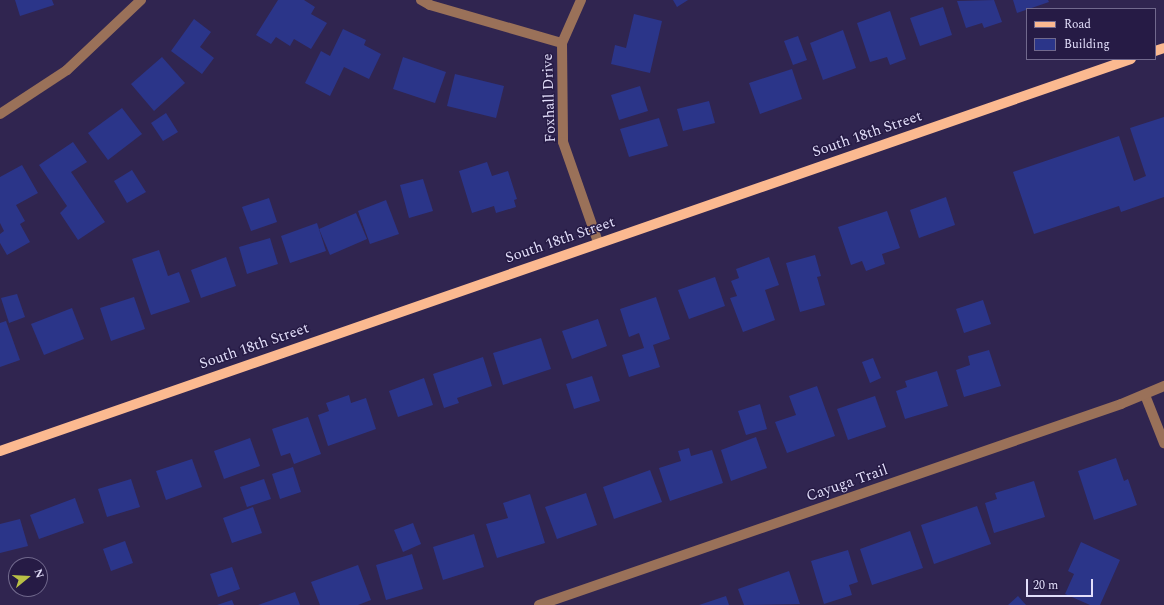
<!DOCTYPE html>
<style>
body{margin:0}
#map{position:relative;width:1164px;height:605px;overflow:hidden;background:#302550;font-family:Spectral,serif}
div>[style]{position:absolute}
.building>*{inset:0;background:#2b3589}
.minor>*{height:10px;margin:-5px;padding:0 5px;transform-origin:5px;border-radius:5px;background:#9a7159}
.major>*{height:10px;margin:-5px;padding:0 5px;transform-origin:5px;border-radius:5px;background:#fbb990}
span{translate:-50% -50%;white-space:nowrap;text-align:center;line-height:1.15;-webkit-text-stroke:3px #261b45;paint-order:stroke}
.street-label{font-size:15px;color:#e2defa}
.legend{position:absolute;left:1026px;top:8px;width:130px;height:52px;box-sizing:border-box;background:#261b45;border:1px solid #71698d;margin:0;padding:5px 7px;list-style:none;font-size:12px;color:#e2defa}
.legend li{display:flex;align-items:center;gap:8px;height:20px}
.legend b{width:20px;border:1px solid #71698d}
.north{position:absolute;left:8px;top:557px;width:40px;height:40px;box-sizing:border-box;background:#261b45;border:1px solid #71698d;border-radius:50%;rotate:72deg;font-size:11px;font-weight:700;line-height:16px;text-align:center;color:#e2defa}
.north::after{content:'';display:block;margin:auto;width:14px;height:18px;background:#b9c046;clip-path:polygon(50% 0,100% 100%,50% 72%,0 100%)}
.scale{position:absolute;left:1026px;top:579px;width:67px;height:18px;box-sizing:border-box;border:2px solid #e2defa;border-top:0;padding-left:5px;font-size:12px;line-height:14px;white-space:nowrap;color:#e2defa;-webkit-text-stroke:3px #261b45;paint-order:stroke}
</style>
<div id="map">
<div class="building">
<i style="clip-path:polygon(15px 0,52px 0,54px 5px,20px 16px)"></i>
<i style="clip-path:polygon(278px 0,304px 0,315px 7px,311px 14px,327px 23px,311px 49px,294px 39px,290px 46px,276px 37px,271px 44px,256px 35px)"></i>
<i style="clip-path:polygon(673px 0,688px 0,677px 7px)"></i>
<i style="clip-path:polygon(994px 0,1002px 22px,984px 28px,982px 23px,966px 28px,957px 1px)"></i>
<i style="clip-path:polygon(1013px 0,1048px 0,1049px 2px,1017px 13px)"></i>
<i style="clip-path:polygon(943px 7px,952px 35px,920px 46px,910px 18px)"></i>
<i style="clip-path:polygon(890px 11px,906px 59px,890px 65px,887px 57px,870px 62px,857px 23px)"></i>
<i style="clip-path:polygon(634px 14px,662px 21px,650px 73px,611px 64px,615px 45px,626px 48px)"></i>
<i style="clip-path:polygon(194px 19px,211px 32px,200px 47px,214px 58px,202px 74px,171px 51px)"></i>
<i style="clip-path:polygon(343px 29px,366px 40px,364px 45px,381px 54px,369px 79px,344px 67px,330px 96px,305px 83px,321px 51px,330px 56px)"></i>
<i style="clip-path:polygon(843px 30px,856px 68px,823px 80px,810px 43px)"></i>
<i style="clip-path:polygon(798px 36px,807px 60px,793px 65px,784px 41px)"></i>
<i style="clip-path:polygon(162px 57px,185px 83px,154px 111px,131px 84px)"></i>
<i style="clip-path:polygon(403px 57px,446px 72px,435px 103px,393px 89px)"></i>
<i style="clip-path:polygon(792px 69px,802px 99px,760px 114px,749px 83px)"></i>
<i style="clip-path:polygon(455px 74px,504px 86px,496px 118px,447px 106px)"></i>
<i style="clip-path:polygon(640px 86px,648px 111px,619px 120px,611px 95px)"></i>
<i style="clip-path:polygon(709px 101px,715px 123px,683px 131px,677px 109px)"></i>
<i style="clip-path:polygon(122px 108px,142px 134px,108px 160px,88px 133px)"></i>
<i style="clip-path:polygon(166px 113px,178px 132px,163px 141px,151px 123px)"></i>
<i style="clip-path:polygon(1164px 117px,1164px 197px,1121px 212px,1119px 206px,1034px 234px,1013px 172px,1119px 136px,1134px 181px,1146px 176px,1130px 128px)"></i>
<i style="clip-path:polygon(659px 118px,668px 146px,629px 157px,620px 129px)"></i>
<i style="clip-path:polygon(73px 142px,87px 162px,71px 172px,105px 222px,78px 240px,60px 213px,67px 206px,39px 165px)"></i>
<i style="clip-path:polygon(487px 162px,492px 176px,508px 171px,517px 199px,514px 200px,516px 207px,496px 213px,494px 206px,472px 213px,459px 171px)"></i>
<i style="clip-path:polygon(22px 165px,38px 193px,16px 205px,25px 221px,20px 224px,30px 242px,7px 255px,0 243px,0 234px,4px 231px,0 223px,0 177px)"></i>
<i style="clip-path:polygon(132px 170px,146px 192px,127px 203px,114px 181px)"></i>
<i style="clip-path:polygon(423px 179px,433px 211px,409px 218px,400px 185px)"></i>
<i style="clip-path:polygon(946px 197px,955px 225px,919px 238px,910px 210px)"></i>
<i style="clip-path:polygon(269px 198px,277px 222px,251px 231px,242px 207px)"></i>
<i style="clip-path:polygon(386px 200px,399px 234px,370px 244px,358px 211px)"></i>
<i style="clip-path:polygon(887px 211px,900px 248px,882px 254px,885px 264px,866px 271px,862px 261px,851px 265px,838px 227px)"></i>
<i style="clip-path:polygon(356px 213px,367px 239px,330px 255px,319px 229px)"></i>
<i style="clip-path:polygon(317px 223px,326px 251px,290px 263px,281px 236px)"></i>
<i style="clip-path:polygon(270px 238px,278px 264px,247px 274px,239px 247px)"></i>
<i style="clip-path:polygon(159px 250px,168px 276px,179px 272px,190px 302px,151px 315px,132px 259px)"></i>
<i style="clip-path:polygon(815px 255px,821px 276px,817px 277px,825px 305px,800px 312px,786px 263px)"></i>
<i style="clip-path:polygon(226px 257px,236px 286px,201px 298px,191px 270px)"></i>
<i style="clip-path:polygon(769px 257px,779px 285px,765px 290px,775px 320px,743px 332px,730px 298px,737px 296px,731px 281px,739px 278px,736px 269px)"></i>
<i style="clip-path:polygon(715px 277px,725px 306px,689px 319px,678px 290px)"></i>
<i style="clip-path:polygon(17px 294px,25px 317px,9px 323px,1px 298px)"></i>
<i style="clip-path:polygon(134px 297px,145px 329px,111px 341px,100px 308px)"></i>
<i style="clip-path:polygon(656px 297px,670px 339px,653px 345px,660px 367px,629px 377px,622px 355px,644px 348px,639px 333px,629px 337px,620px 309px)"></i>
<i style="clip-path:polygon(983px 300px,991px 324px,964px 333px,956px 309px)"></i>
<i style="clip-path:polygon(72px 308px,84px 339px,44px 355px,31px 324px)"></i>
<i style="clip-path:polygon(598px 319px,607px 346px,572px 359px,562px 331px)"></i>
<i style="clip-path:polygon(6px 321px,20px 360px,0 367px,0 323px)"></i>
<i style="clip-path:polygon(541px 338px,551px 369px,503px 385px,493px 353px)"></i>
<i style="clip-path:polygon(989px 350px,1001px 386px,964px 397px,956px 370px,970px 365px,968px 356px)"></i>
<i style="clip-path:polygon(483px 357px,492px 386px,457px 398px,459px 403px,444px 408px,433px 374px)"></i>
<i style="clip-path:polygon(873px 358px,881px 378px,870px 383px,862px 362px)"></i>
<i style="clip-path:polygon(937px 371px,948px 406px,905px 419px,896px 391px,907px 387px,905px 381px)"></i>
<i style="clip-path:polygon(592px 376px,600px 401px,574px 409px,566px 384px)"></i>
<i style="clip-path:polygon(424px 378px,433px 405px,398px 417px,389px 391px)"></i>
<i style="clip-path:polygon(817px 386px,835px 436px,787px 453px,775px 422px,796px 415px,789px 396px)"></i>
<i style="clip-path:polygon(349px 395px,351px 403px,366px 398px,376px 429px,328px 446px,318px 415px,329px 411px,326px 403px)"></i>
<i style="clip-path:polygon(875px 396px,886px 427px,848px 440px,837px 409px)"></i>
<i style="clip-path:polygon(760px 404px,767px 429px,746px 435px,738px 411px)"></i>
<i style="clip-path:polygon(308px 417px,321px 454px,294px 464px,290px 453px,281px 456px,272px 429px)"></i>
<i style="clip-path:polygon(756px 437px,767px 468px,731px 481px,721px 450px)"></i>
<i style="clip-path:polygon(250px 438px,260px 466px,224px 479px,214px 451px)"></i>
<i style="clip-path:polygon(689px 448px,691px 456px,712px 450px,723px 483px,670px 501px,659px 468px,681px 461px,678px 451px)"></i>
<i style="clip-path:polygon(1116px 458px,1124px 481px,1128px 479px,1137px 505px,1094px 520px,1078px 471px)"></i>
<i style="clip-path:polygon(192px 459px,202px 487px,166px 500px,156px 471px)"></i>
<i style="clip-path:polygon(293px 467px,301px 492px,280px 499px,272px 474px)"></i>
<i style="clip-path:polygon(650px 470px,662px 502px,614px 519px,603px 487px)"></i>
<i style="clip-path:polygon(131px 479px,140px 507px,107px 517px,98px 489px)"></i>
<i style="clip-path:polygon(264px 479px,271px 499px,247px 507px,240px 487px)"></i>
<i style="clip-path:polygon(1034px 481px,1045px 517px,994px 533px,985px 503px,997px 499px,995px 493px)"></i>
<i style="clip-path:polygon(586px 493px,597px 525px,557px 539px,545px 507px)"></i>
<i style="clip-path:polygon(530px 494px,545px 543px,497px 558px,486px 524px,508px 518px,503px 503px)"></i>
<i style="clip-path:polygon(75px 498px,84px 523px,39px 539px,30px 515px)"></i>
<i style="clip-path:polygon(977px 506px,991px 544px,934px 564px,921px 525px)"></i>
<i style="clip-path:polygon(253px 507px,262px 533px,232px 543px,223px 518px)"></i>
<i style="clip-path:polygon(20px 519px,28px 546px,0 553px,0 524px)"></i>
<i style="clip-path:polygon(413px 523px,421px 544px,403px 552px,394px 530px)"></i>
<i style="clip-path:polygon(910px 531px,923px 568px,872px 585px,860px 549px)"></i>
<i style="clip-path:polygon(474px 534px,484px 567px,443px 580px,433px 547px)"></i>
<i style="clip-path:polygon(125px 541px,133px 563px,111px 571px,103px 549px)"></i>
<i style="clip-path:polygon(1081px 542px,1120px 560px,1100px 605px,1090px 605px,1065px 594px,1074px 574px,1068px 571px)"></i>
<i style="clip-path:polygon(848px 550px,858px 582px,849px 585px,852px 595px,824px 604px,811px 561px)"></i>
<i style="clip-path:polygon(412px 554px,423px 589px,386px 600px,376px 565px)"></i>
<i style="clip-path:polygon(358px 565px,371px 600px,358px 605px,320px 605px,311px 582px)"></i>
<i style="clip-path:polygon(232px 567px,240px 589px,218px 597px,210px 574px)"></i>
<i style="clip-path:polygon(789px 571px,800px 604px,744px 605px,738px 589px)"></i>
<i style="clip-path:polygon(295px 592px,300px 605px,258px 605px)"></i>
<i style="clip-path:polygon(726px 596px,729px 605px,699px 605px)"></i>
<i style="clip-path:polygon(1018px 596px,1026px 605px,1008px 605px)"></i>
<i style="clip-path:polygon(232px 600px,234px 605px,217px 605px)"></i>
</div>
<div class="minor">
<i style="left:421px;top:0;width:10px;rotate:29deg"></i>
<i style="left:430px;top:5px;width:137px;rotate:16.1deg"></i>
<i style="left:581px;top:0;width:47px;rotate:113.8deg"></i>
<i style="left:562px;top:43px;width:99px;rotate:89.4deg"></i>
<i style="left:563px;top:142px;width:106px;rotate:70.7deg"></i>
<i style="left:0;top:114px;width:80px;rotate:-33.3deg"></i>
<i style="left:67px;top:70px;width:102px;rotate:-43.4deg"></i>
<i style="left:1145px;top:395px;width:52px;rotate:68.4deg"></i>
<i style="left:539px;top:605px;width:616px;rotate:-19.05deg"></i>
<i style="left:1121px;top:404px;width:47px;rotate:-22.7deg"></i>
</div>
<div class="major">
<i style="left:1155px;top:51px;width:9px;rotate:-18deg"></i>
<i style="left:0;top:451px;width:1197px;rotate:-19.12deg"></i>
</div>
<div class="street-label">
<span style="left:549px;top:98px;rotate:-92deg">Foxhall Drive</span>
<span style="left:867px;top:134px;rotate:-19deg">South 18th Street</span>
<span style="left:560px;top:240px;rotate:-19deg">South 18th Street</span>
<span style="left:254px;top:346px;rotate:-19deg">South 18th Street</span>
<span style="left:847px;top:483px;rotate:-19deg">Cayuga Trail</span>
</div>
<ul class="legend">
<li><b style="height:5px;background:#fbb990"></b>Road</li>
<li><b style="height:11px;background:#2b3589"></b>Building</li>
</ul>
<div class="north">N</div>
<div class="scale">20 m</div>
</div>
